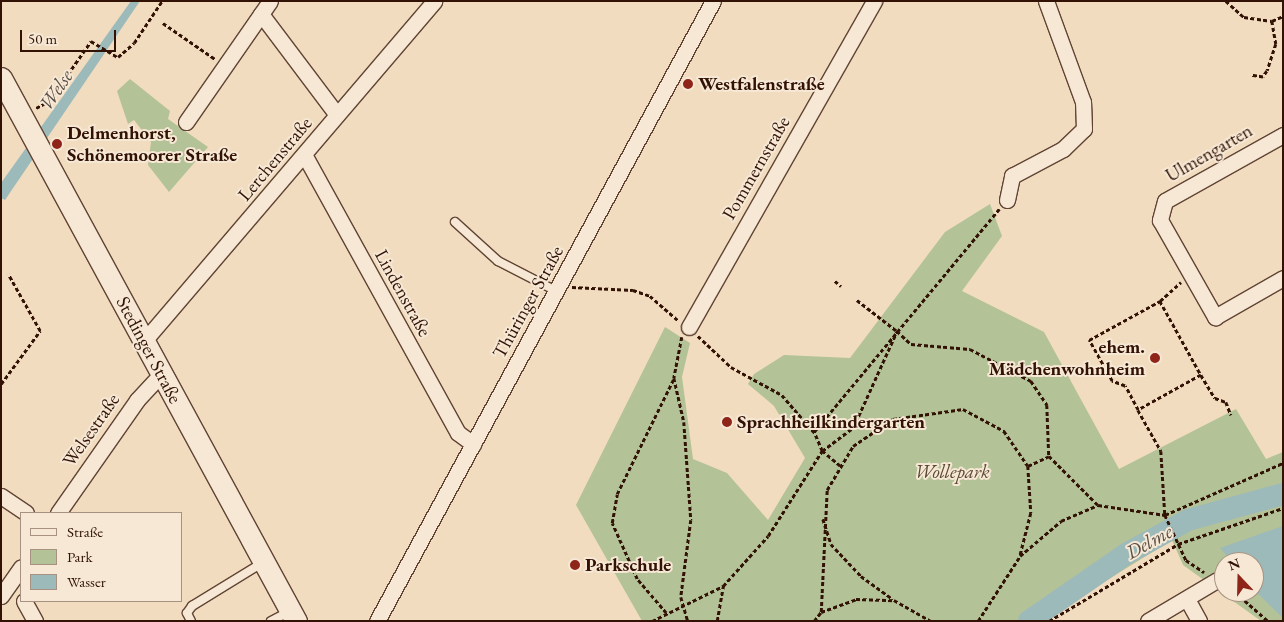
<!DOCTYPE html>
<meta charset="utf-8">
<style>
body{margin:0}
#map{position:relative;width:1284px;height:622px;overflow:hidden;background:#f1dcbf;font-family:"EB Garamond",serif}
div>[style]{position:absolute}
.green>*{inset:0;background:#b4c297}
.water>*{inset:0;background:#9dbaba}
.river>*{height:22px;margin:-11px;padding:0 11px;transform-origin:11px;border-radius:11px;background:#9dbaba}
.path>*{height:2.5px;margin-top:-1.25px;transform-origin:0;background:repeating-linear-gradient(90deg,#311205 0 4px,transparent 0 6.5px)}
.roads{filter:drop-shadow(1px 0 #614434) drop-shadow(-1px 0 #614434) drop-shadow(0 1px #614434) drop-shadow(0 -1px #614434)}
.lane>*{height:8px;margin:-4px;padding:0 4px;transform-origin:4px;border-radius:4px;background:#f6e8d5}
.street>*{height:15px;margin:-7.5px;padding:0 7.5px;transform-origin:7.5px;border-radius:7.5px;background:#f6e8d5}
.secondary>*{height:21px;margin:-10.5px;padding:0 10.5px;transform-origin:10.5px;border-radius:10.5px;background:#f6e8d5}
.dots>*{width:14px;height:14px;translate:-50% -50%;box-sizing:border-box;border:2px solid #f6e8d5;border-radius:50%}
span{translate:-50% -50%;white-space:nowrap;text-align:center;line-height:1.15;-webkit-text-stroke:4px #f6e8d5;paint-order:stroke}
.poi-label{font-size:19px;color:#311205;font-weight:700}
.left{translate:0 -50%;text-align:left}
.right{translate:-100% -50%;text-align:right}
.street-label{font-size:19px;color:#311205}
.park-label{font-size:19px;color:#584731;font-style:italic}
.water-label{font-size:20px;color:#574d44;font-style:italic}
.frame{position:absolute;inset:0;border:2px solid #311205;pointer-events:none}
.legend{position:absolute;left:20px;top:512px;width:162px;height:90px;box-sizing:border-box;background:#f6e8d5;border:1px solid #a79282;margin:0;padding:6px 9px;list-style:none;font-size:15px;color:#311205}
.legend li{display:flex;align-items:center;gap:10px;height:25px}
.legend b{width:25px;border:1px solid #a79282}
.north{position:absolute;left:1214px;top:552px;width:50px;height:50px;box-sizing:border-box;background:#f6e8d5;border:1px solid #a79282;border-radius:50%;rotate:339deg;font-size:14px;font-weight:700;line-height:20px;text-align:center;color:#311205}
.north::after{content:'';display:block;margin:auto;width:18px;height:22px;background:#8f2418;clip-path:polygon(50% 0,100% 100%,50% 72%,0 100%)}
.scale{position:absolute;left:20px;top:30px;width:96px;height:22px;box-sizing:border-box;border:2px solid #311205;border-top:0;padding-left:6px;font-size:15px;line-height:18px;white-space:nowrap;color:#311205;-webkit-text-stroke:4px #f6e8d5;paint-order:stroke}
</style>
<div id="map">
<div class="green">
<i style="clip-path:polygon(130px 79px,170px 111px,168px 119px,208px 147px,169px 192px,148px 165px,151px 142px,134px 120px,128px 124px,117px 91px)"></i>
<i style="clip-path:polygon(evenodd,990px 204px,1002px 236px,962px 291px,1044px 332px,1119px 469px,1236px 409px,1266px 459px,1283px 452px,1283px 621px,1261px 621px,1183px 565px,1172px 540px,1041px 621px,642px 621px,576px 505px,665px 327px,690px 343px,682px 377px,693px 459px,727px 473px,768px 520px,805px 458px,774px 406px,748px 384px,754px 374px,784px 355px,850px 358px,945px 232px,990px 204px,1224px 562px,1254px 562px,1254px 592px,1224px 592px,1224px 562px)"></i>
</div>
<div class="water">
<i style="clip-path:polygon(131px 1px,140px 1px,5px 200px,1px 198px,1px 183px)"></i>
<i style="clip-path:polygon(1283px 526px,1283px 618px,1254px 590px,1254px 562px,1232px 562px,1220px 548px)"></i>
</div>
<div class="river">
<i style="left:1029px;top:621px;width:118px;rotate:-34.6deg"></i>
<i style="left:1126px;top:554px;width:71px;rotate:-28.7deg"></i>
<i style="left:1188px;top:520px;width:98px;rotate:-15.3deg"></i>
</div>
<div class="path">
<i style="left:1226px;top:1px;width:24px;rotate:42deg"></i>
<i style="left:1244px;top:17px;width:28px;rotate:8deg"></i>
<i style="left:1272px;top:21px;width:23px;rotate:80deg"></i>
<i style="left:1276px;top:44px;width:28px;rotate:108deg"></i>
<i style="left:1267px;top:71px;width:7px;rotate:124deg"></i>
<i style="left:1263px;top:77px;width:13px;rotate:-171deg"></i>
<i style="left:1272px;top:21px;width:12px;rotate:-24deg"></i>
<i style="left:163px;top:23px;width:63px;rotate:34.7deg"></i>
<i style="left:36px;top:108px;width:15px;rotate:-28deg"></i>
<i style="left:49px;top:101px;width:73px;rotate:-55deg"></i>
<i style="left:91px;top:41px;width:31px;rotate:31deg"></i>
<i style="left:118px;top:57px;width:21px;rotate:-41deg"></i>
<i style="left:134px;top:43px;width:50px;rotate:-56.3deg"></i>
<i style="left:835px;top:281px;width:8px;rotate:40deg"></i>
<i style="left:572px;top:287px;width:61px;rotate:2.8deg"></i>
<i style="left:633px;top:290px;width:18px;rotate:19deg"></i>
<i style="left:650px;top:296px;width:37px;rotate:41deg"></i>
<i style="left:857px;top:300px;width:51px;rotate:37.8deg"></i>
<i style="left:1160px;top:301px;width:85px;rotate:61deg"></i>
<i style="left:1201px;top:375px;width:72px;rotate:150.9deg"></i>
<i style="left:1138px;top:410px;width:27px;rotate:-118deg"></i>
<i style="left:1125px;top:386px;width:14px;rotate:-159deg"></i>
<i style="left:1112px;top:381px;width:47px;rotate:-119.3deg"></i>
<i style="left:1089px;top:340px;width:81px;rotate:-28.8deg"></i>
<i style="left:1160px;top:301px;width:28px;rotate:-42deg"></i>
<i style="left:698px;top:336px;width:45px;rotate:43.2deg"></i>
<i style="left:731px;top:367px;width:58px;rotate:28.8deg"></i>
<i style="left:782px;top:395px;width:49px;rotate:49.1deg"></i>
<i style="left:814px;top:432px;width:290px;rotate:-50.3deg"></i>
<i style="left:682px;top:337px;width:42px;rotate:101deg"></i>
<i style="left:674px;top:378px;width:45px;rotate:77.2deg"></i>
<i style="left:684px;top:422px;width:98px;rotate:85.9deg"></i>
<i style="left:691px;top:520px;width:78px;rotate:97.4deg"></i>
<i style="left:681px;top:597px;width:25px;rotate:74deg"></i>
<i style="left:1201px;top:375px;width:27px;rotate:59deg"></i>
<i style="left:1215px;top:398px;width:12px;rotate:20deg"></i>
<i style="left:1226px;top:402px;width:14px;rotate:69deg"></i>
<i style="left:1px;top:384px;width:66px;rotate:-53.7deg"></i>
<i style="left:40px;top:331px;width:65px;rotate:-119.3deg"></i>
<i style="left:1138px;top:410px;width:47px;rotate:60.7deg"></i>
<i style="left:1161px;top:451px;width:64px;rotate:86.4deg"></i>
<i style="left:1165px;top:515px;width:50px;rotate:65deg"></i>
<i style="left:1186px;top:560px;width:22px;rotate:34deg"></i>
<i style="left:840px;top:466px;width:23px;rotate:-140deg"></i>
<i style="left:822px;top:451px;width:39px;rotate:-37deg"></i>
<i style="left:853px;top:428px;width:107px;rotate:-65.6deg"></i>
<i style="left:897px;top:331px;width:19px;rotate:43deg"></i>
<i style="left:911px;top:344px;width:59px;rotate:4.8deg"></i>
<i style="left:970px;top:349px;width:69px;rotate:27.7deg"></i>
<i style="left:1031px;top:381px;width:29px;rotate:56deg"></i>
<i style="left:1047px;top:405px;width:51px;rotate:87.8deg"></i>
<i style="left:1049px;top:456px;width:69px;rotate:45deg"></i>
<i style="left:1098px;top:505px;width:68px;rotate:8.5deg"></i>
<i style="left:1165px;top:515px;width:129px;rotate:-23.8deg"></i>
<i style="left:1028px;top:466px;width:23px;rotate:-25deg"></i>
<i style="left:823px;top:519px;width:26px;rotate:72deg"></i>
<i style="left:831px;top:544px;width:44px;rotate:46.8deg"></i>
<i style="left:861px;top:576px;width:39px;rotate:36deg"></i>
<i style="left:1235px;top:592px;width:44px;rotate:41.3deg"></i>
<i style="left:821px;top:612px;width:122px;rotate:-87.2deg"></i>
<i style="left:827px;top:490px;width:51px;rotate:-59.4deg"></i>
<i style="left:853px;top:446px;width:48px;rotate:-34deg"></i>
<i style="left:893px;top:419px;width:71px;rotate:-8.1deg"></i>
<i style="left:963px;top:409px;width:47px;rotate:28.2deg"></i>
<i style="left:1004px;top:431px;width:42px;rotate:55.6deg"></i>
<i style="left:1028px;top:466px;width:47px;rotate:86.3deg"></i>
<i style="left:1031px;top:513px;width:44px;rotate:104.3deg"></i>
<i style="left:666px;top:613px;width:45px;rotate:-130.5deg"></i>
<i style="left:637px;top:579px;width:61px;rotate:-114.1deg"></i>
<i style="left:612px;top:523px;width:29px;rotate:-80deg"></i>
<i style="left:617px;top:494px;width:127px;rotate:-63.8deg"></i>
<i style="left:652px;top:621px;width:79px;rotate:-26.2deg"></i>
<i style="left:717px;top:621px;width:36px;rotate:-80deg"></i>
<i style="left:723px;top:586px;width:67px;rotate:-48deg"></i>
<i style="left:768px;top:536px;width:101px;rotate:-57.6deg"></i>
<i style="left:822px;top:451px;width:21px;rotate:-113deg"></i>
<i style="left:814px;top:621px;width:11px;rotate:-52deg"></i>
<i style="left:821px;top:612px;width:37px;rotate:-20deg"></i>
<i style="left:856px;top:599px;width:38px;rotate:2deg"></i>
<i style="left:894px;top:600px;width:43px;rotate:29.6deg"></i>
<i style="left:978px;top:621px;width:77px;rotate:-57.1deg"></i>
<i style="left:1020px;top:556px;width:54px;rotate:-40.5deg"></i>
<i style="left:1061px;top:521px;width:40px;rotate:-23.4deg"></i>
<i style="left:1049px;top:621px;width:150px;rotate:-30.8deg"></i>
<i style="left:1178px;top:544px;width:111px;rotate:-18.9deg"></i>
</div>
<div class="roads">
<div class="lane">
<i style="left:455px;top:222px;width:58px;rotate:42.2deg"></i>
<i style="left:498px;top:261px;width:65px;rotate:27.3deg"></i>
<i style="left:191px;top:621px;width:9px;rotate:-117deg"></i>
<i style="left:187px;top:613px;width:9px;rotate:-54deg"></i>
<i style="left:192px;top:606px;width:82px;rotate:-31.6deg"></i>
<i style="left:271px;top:621px;width:20px;rotate:-27deg"></i>
</div>
<div class="street">
<i style="left:261px;top:14px;width:126px;rotate:53deg"></i>
<i style="left:186px;top:122px;width:147px;rotate:-55.2deg"></i>
<i style="left:1283px;top:135px;width:135px;rotate:150.8deg"></i>
<i style="left:1165px;top:201px;width:20px;rotate:105deg"></i>
<i style="left:1160px;top:220px;width:112px;rotate:60.4deg"></i>
<i style="left:1215px;top:317px;width:78px;rotate:-29.8deg"></i>
<i style="left:305px;top:156px;width:316px;rotate:61.1deg"></i>
<i style="left:458px;top:433px;width:19px;rotate:36deg"></i>
<i style="left:1007px;top:200px;width:25px;rotate:-78deg"></i>
<i style="left:1012px;top:176px;width:58px;rotate:-27.9deg"></i>
<i style="left:1063px;top:149px;width:29px;rotate:-44deg"></i>
<i style="left:1084px;top:129px;width:27px;rotate:-92deg"></i>
<i style="left:1083px;top:102px;width:108px;rotate:-110.1deg"></i>
<i style="left:689px;top:327px;width:375px;rotate:-60.4deg"></i>
<i style="left:144px;top:341px;width:447px;rotate:-49.5deg"></i>
<i style="left:1px;top:496px;width:30px;rotate:34deg"></i>
<i style="left:58px;top:513px;width:138px;rotate:-55deg"></i>
<i style="left:137px;top:400px;width:35px;rotate:-47deg"></i>
<i style="left:1px;top:596px;width:35px;rotate:-55deg"></i>
<i style="left:1187px;top:599px;width:25px;rotate:61deg"></i>
<i style="left:24px;top:601px;width:23px;rotate:61deg"></i>
<i style="left:377px;top:621px;width:705px;rotate:-61.55deg"></i>
<i style="left:1148px;top:621px;width:80px;rotate:-30.7deg"></i>
</div>
<div class="secondary">
<i style="left:1px;top:78px;width:618px;rotate:61.49deg"></i>
</div>
</div>
<div class="dots">
<i style="left:688px;top:84px;background:#8f2418"></i>
<i style="left:57px;top:144px;background:#8f2418"></i>
<i style="left:1155px;top:358px;background:#8f2418"></i>
<i style="left:727px;top:422px;background:#8f2418"></i>
<i style="left:575px;top:565px;background:#8f2418"></i>
</div>
<div class="poi-label">
<span class="left" style="left:698px;top:84px">Westfalenstraße</span>
<span class="left" style="left:67px;top:144px">Delmenhorst,<br>Schönemoorer Straße</span>
<span class="right" style="left:1145px;top:358px">ehem.<br>Mädchenwohnheim</span>
<span class="left" style="left:737px;top:422px">Sprachheilkindergarten</span>
<span class="left" style="left:585px;top:565px">Parkschule</span>
</div>
<div class="street-label">
<span style="left:1209px;top:153px;rotate:-30deg">Ulmengarten</span>
<span style="left:275px;top:159px;rotate:-50deg">Lerchenstraße</span>
<span style="left:756px;top:168px;rotate:-60deg">Pommernstraße</span>
<span style="left:403px;top:293px;rotate:61deg">Lindenstraße</span>
<span style="left:528px;top:302px;rotate:-61deg">Thüringer Straße</span>
<span style="left:149px;top:350px;rotate:62deg">Stedinger Straße</span>
<span style="left:91px;top:430px;rotate:-55deg">Welsestraße</span>
</div>
<div class="park-label">
<span style="left:952px;top:472px">Wollepark</span>
</div>
<div class="water-label">
<span style="left:56px;top:90px;rotate:-56deg">Welse</span>
<span style="left:1149px;top:542px;rotate:-29deg">Delme</span>
</div>
<div class="frame"></div>
<ul class="legend">
<li><b style="height:6px;background:#f6e8d5"></b>Straße</li>
<li><b style="height:14px;background:#b4c297"></b>Park</li>
<li><b style="height:14px;background:#9dbaba"></b>Wasser</li>
</ul>
<div class="north">N</div>
<div class="scale">50 m</div>
</div>
